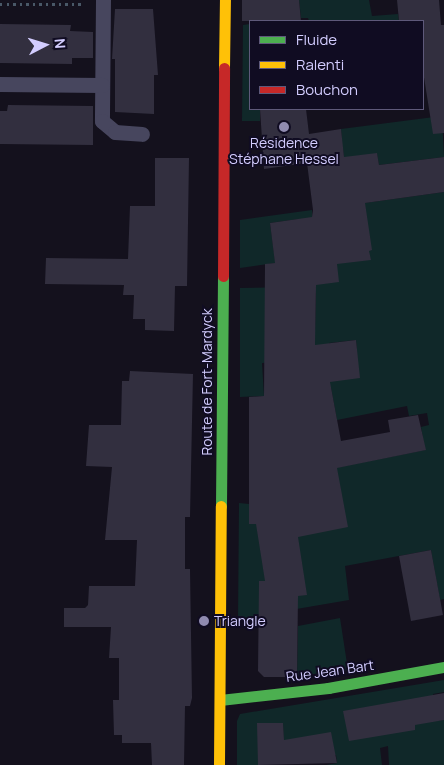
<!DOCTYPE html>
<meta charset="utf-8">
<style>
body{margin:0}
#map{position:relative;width:444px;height:765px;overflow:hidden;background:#14111d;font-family:Manrope,sans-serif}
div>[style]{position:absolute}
.green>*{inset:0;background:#102829}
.building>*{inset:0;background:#322f3f}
.path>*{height:3px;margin-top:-1.5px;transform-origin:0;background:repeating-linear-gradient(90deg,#495867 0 2.5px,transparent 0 6.5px)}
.lane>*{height:15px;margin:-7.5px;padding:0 7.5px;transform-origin:7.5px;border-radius:7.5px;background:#47465e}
.fast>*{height:11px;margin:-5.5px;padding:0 5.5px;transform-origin:5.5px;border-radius:5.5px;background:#4caf50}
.slow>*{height:11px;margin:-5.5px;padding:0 5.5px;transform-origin:5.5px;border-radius:5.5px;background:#ffc107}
.jam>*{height:11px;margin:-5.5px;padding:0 5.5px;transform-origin:5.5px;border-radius:5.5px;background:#c62828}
.dots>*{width:14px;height:14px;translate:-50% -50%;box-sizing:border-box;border:2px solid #100c22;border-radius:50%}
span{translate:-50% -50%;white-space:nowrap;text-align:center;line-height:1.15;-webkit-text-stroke:4px #100c22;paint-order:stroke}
.poi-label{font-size:14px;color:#d3cdff}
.left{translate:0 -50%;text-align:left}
.street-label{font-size:14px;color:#d3cdff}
.legend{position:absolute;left:249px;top:20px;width:175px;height:90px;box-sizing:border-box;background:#100c22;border:1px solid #5e597a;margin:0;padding:6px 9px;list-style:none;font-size:15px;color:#d3cdff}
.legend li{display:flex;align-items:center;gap:10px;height:25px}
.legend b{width:25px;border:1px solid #5e597a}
.north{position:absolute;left:20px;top:20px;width:50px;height:50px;-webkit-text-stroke:4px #100c22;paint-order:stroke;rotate:85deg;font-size:14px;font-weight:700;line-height:20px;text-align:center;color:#d3cdff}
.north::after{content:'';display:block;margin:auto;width:18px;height:22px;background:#d3cdff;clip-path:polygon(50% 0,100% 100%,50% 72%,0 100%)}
</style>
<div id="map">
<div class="green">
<i style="clip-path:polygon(299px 0,369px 0,372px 16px,398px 14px,399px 21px,309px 21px,308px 18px,301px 18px)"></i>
<i style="clip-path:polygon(250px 24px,250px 109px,260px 109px,260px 121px,242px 121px,243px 25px)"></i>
<i style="clip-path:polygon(442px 116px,444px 157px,379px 165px,377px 154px,370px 154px,371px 166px,366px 167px,365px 155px,344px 158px,343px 149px,310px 154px,309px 147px,301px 148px,300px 135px,311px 134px,313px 145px,342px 141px,341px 129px)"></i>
<i style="clip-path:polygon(evenodd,444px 192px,444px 599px,440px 600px,431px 550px,345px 566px,349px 600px,238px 619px,239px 503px,249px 504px,249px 524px,277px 523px,329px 469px,425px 450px,421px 427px,429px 425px,427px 413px,409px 416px,407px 406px,337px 420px,331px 388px,317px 390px,297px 361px,262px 363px,264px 396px,240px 397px,240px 288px,299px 287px,299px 219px,270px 223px,275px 260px,296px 257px,296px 260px,240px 268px,240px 220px,312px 210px,313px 230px,321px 209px,444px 192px,316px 291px,315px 331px,301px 332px,316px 291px,444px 192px,356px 340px,357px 351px,330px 354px,329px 343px,356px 340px)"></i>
<i style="clip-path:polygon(340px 618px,348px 670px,297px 676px,298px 626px)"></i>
<i style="clip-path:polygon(444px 680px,444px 692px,433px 694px,437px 721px,444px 720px,444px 765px,389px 765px,388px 746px,380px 748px,382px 765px,326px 765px,337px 763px,336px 755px,309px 760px,284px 757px,283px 723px,258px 723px,258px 765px,237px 765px,237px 721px,240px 714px)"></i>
</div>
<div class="building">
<i style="clip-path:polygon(242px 0,299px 0,301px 21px,242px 21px)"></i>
<i style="clip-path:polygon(397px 0,439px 0,441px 25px,444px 25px,444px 133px,433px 134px,423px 71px,423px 21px,399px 21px)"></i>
<i style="clip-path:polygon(115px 9px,153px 9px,158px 75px,154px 75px,154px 114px,115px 112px,115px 59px,112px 59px)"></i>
<i style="clip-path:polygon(0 24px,71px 25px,70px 31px,93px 32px,93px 58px,72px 58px,72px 64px,0 63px)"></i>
<i style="clip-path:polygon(8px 105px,93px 106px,93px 145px,0 144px,0 111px,7px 111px)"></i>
<i style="clip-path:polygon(260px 109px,306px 109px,309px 134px,341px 129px,344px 157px,377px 153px,379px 165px,444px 157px,444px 192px,365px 203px,372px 250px,369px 251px,371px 260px,337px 264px,339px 282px,316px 285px,315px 345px,356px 340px,360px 378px,330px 382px,341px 441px,390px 432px,388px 420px,418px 415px,426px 450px,337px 468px,348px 527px,298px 537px,307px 595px,298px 596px,297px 676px,289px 677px,264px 677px,258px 671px,259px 581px,265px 581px,256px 524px,249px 524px,249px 397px,264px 396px,265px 264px,275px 263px,270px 223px,312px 217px,313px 210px,307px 163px,264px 169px)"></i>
<i style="clip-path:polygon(155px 158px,189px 158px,187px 286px,175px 286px,174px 331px,145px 330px,145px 319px,133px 319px,134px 295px,123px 295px,124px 285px,45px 284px,46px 258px,128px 259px,130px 206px,155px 206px)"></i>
<i style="clip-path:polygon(130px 371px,193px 374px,190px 517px,185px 517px,185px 569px,190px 569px,192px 698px,190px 706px,185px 706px,184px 765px,152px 765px,151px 743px,122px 743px,122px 735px,114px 735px,113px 700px,119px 700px,119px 658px,109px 658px,111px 627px,64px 627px,64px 608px,85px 608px,88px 605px,89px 586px,135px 586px,137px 540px,105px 540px,112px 467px,86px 466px,89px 425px,121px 425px,122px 381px,129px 381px)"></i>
<i style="clip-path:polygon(431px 550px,443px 615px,411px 621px,399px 556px)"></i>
<i style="clip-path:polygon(444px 693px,444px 720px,415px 725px,415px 730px,349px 741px,343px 711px)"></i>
<i style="clip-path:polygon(257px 723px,283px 723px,284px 740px,331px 732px,337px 763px,258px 765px)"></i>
</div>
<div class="path">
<i style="left:0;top:4px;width:85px"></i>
</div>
<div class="lane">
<i style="left:103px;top:0;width:121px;rotate:90.5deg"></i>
<i style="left:102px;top:121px;width:17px;rotate:40deg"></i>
<i style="left:115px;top:132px;width:27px;rotate:4deg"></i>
<i style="left:0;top:84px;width:102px;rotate:0.6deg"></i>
</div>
<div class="fast">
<i style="left:221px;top:506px;width:230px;rotate:-89.5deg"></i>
<i style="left:220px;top:700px;width:109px;rotate:-6.3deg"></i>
<i style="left:328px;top:688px;width:118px;rotate:-10.3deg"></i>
</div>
<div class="slow">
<i style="left:224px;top:68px;width:68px;rotate:-89.2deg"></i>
<i style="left:219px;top:765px;width:259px;rotate:-89.6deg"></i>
</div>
<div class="jam">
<i style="left:223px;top:276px;width:208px;rotate:-89.7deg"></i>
</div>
<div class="dots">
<i style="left:284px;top:127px;background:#908bb0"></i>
<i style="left:204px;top:621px;background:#908bb0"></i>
</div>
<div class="poi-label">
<span style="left:284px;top:151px">Résidence<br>Stéphane Hessel</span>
<span class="left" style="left:214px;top:621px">Triangle</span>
</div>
<div class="street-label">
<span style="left:207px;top:382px;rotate:-90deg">Route de Fort-Mardyck</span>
<span style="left:330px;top:671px;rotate:-8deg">Rue Jean Bart</span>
</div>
<ul class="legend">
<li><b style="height:6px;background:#4caf50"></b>Fluide</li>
<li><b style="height:6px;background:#ffc107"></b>Ralenti</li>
<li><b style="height:6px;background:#c62828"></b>Bouchon</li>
</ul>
<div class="north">N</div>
</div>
